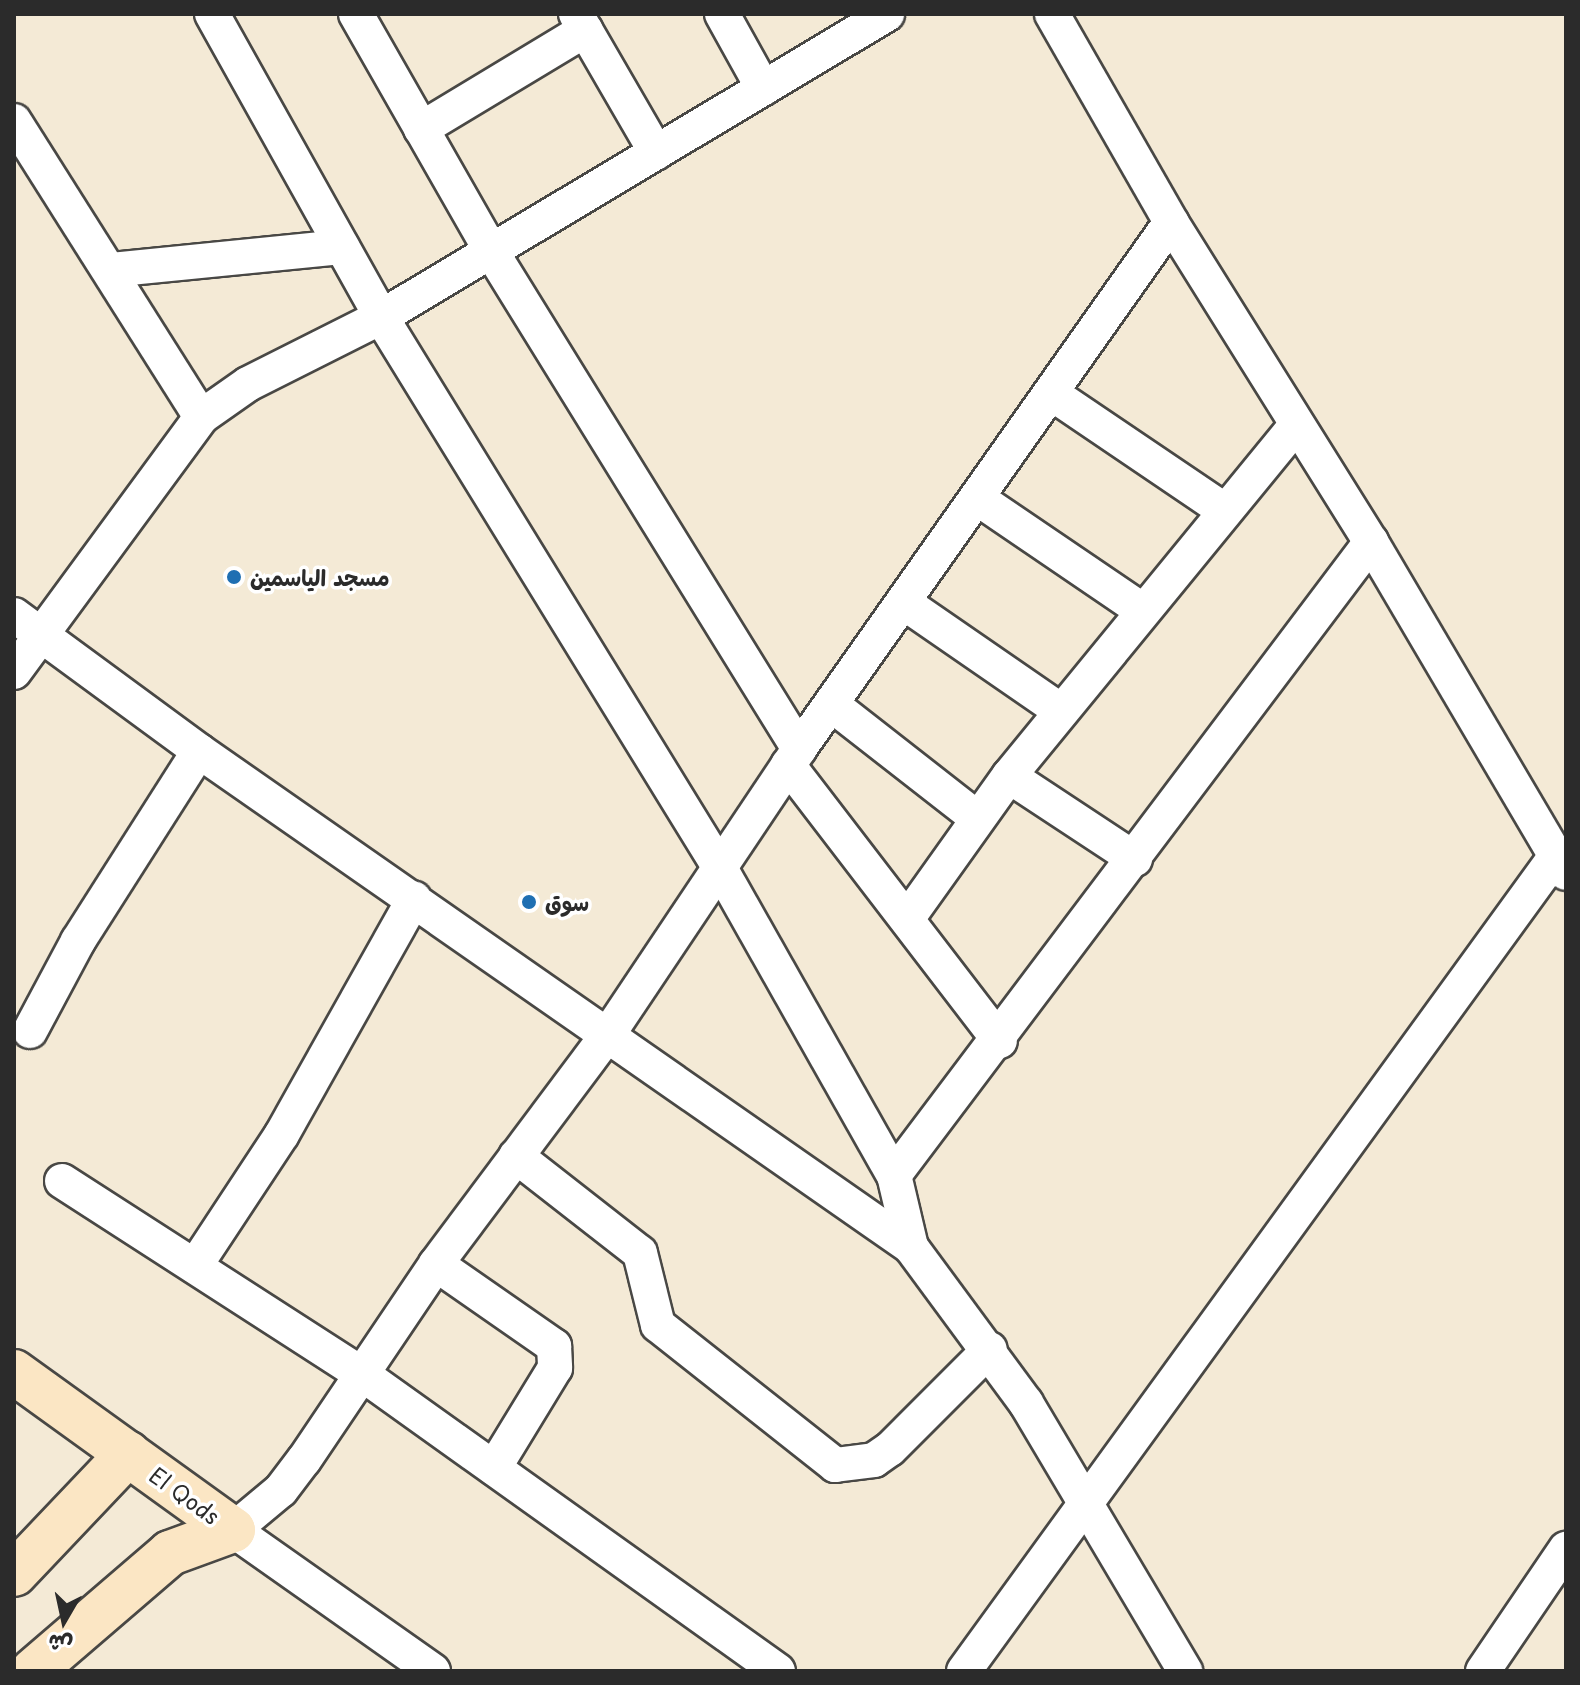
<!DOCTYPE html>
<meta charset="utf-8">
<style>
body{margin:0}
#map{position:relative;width:1580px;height:1685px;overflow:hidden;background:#f4ead6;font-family:"Playpen Sans","Playpen Sans Arabic",sans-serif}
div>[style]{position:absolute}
.roads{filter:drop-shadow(2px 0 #494845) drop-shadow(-2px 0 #494845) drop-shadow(0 2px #494845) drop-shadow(0 -2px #494845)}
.street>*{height:34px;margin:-17px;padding:0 17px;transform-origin:17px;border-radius:17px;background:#fff}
.secondary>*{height:44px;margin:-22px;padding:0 22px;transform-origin:22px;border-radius:22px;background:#fbe6c4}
.dots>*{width:22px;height:22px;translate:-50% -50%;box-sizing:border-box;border:4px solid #fff;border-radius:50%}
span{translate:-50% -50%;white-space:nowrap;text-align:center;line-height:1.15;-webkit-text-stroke:7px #fff;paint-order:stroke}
.poi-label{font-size:22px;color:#2b2b2b;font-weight:700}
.left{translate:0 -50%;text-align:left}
.street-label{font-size:22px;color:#2b2b2b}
.frame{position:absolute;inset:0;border:16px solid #2b2b2b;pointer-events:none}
.north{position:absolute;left:24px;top:1581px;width:80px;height:80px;-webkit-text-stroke:6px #fff;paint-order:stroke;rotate:189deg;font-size:22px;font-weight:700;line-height:32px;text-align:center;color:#2b2b2b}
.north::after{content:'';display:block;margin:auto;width:28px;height:36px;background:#2b2b2b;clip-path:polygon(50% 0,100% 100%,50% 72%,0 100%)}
</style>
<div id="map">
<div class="roads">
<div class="street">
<i style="left:212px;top:14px;width:347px;rotate:60.8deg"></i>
<i style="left:381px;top:317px;width:647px;rotate:58.4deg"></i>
<i style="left:720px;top:868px;width:353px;rotate:60.5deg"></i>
<i style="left:894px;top:1175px;width:74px;rotate:76.7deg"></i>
<i style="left:356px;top:14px;width:273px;rotate:60.3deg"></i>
<i style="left:491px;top:251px;width:586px;rotate:58.26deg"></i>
<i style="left:576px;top:14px;width:160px;rotate:59.9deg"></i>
<i style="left:722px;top:14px;width:85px;rotate:61deg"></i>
<i style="left:1052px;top:14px;width:240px;rotate:60.2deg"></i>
<i style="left:1171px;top:222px;width:377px;rotate:58deg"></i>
<i style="left:1371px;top:542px;width:384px;rotate:59.5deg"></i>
<i style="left:14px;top:121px;width:350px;rotate:57.7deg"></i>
<i style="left:421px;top:129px;width:192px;rotate:-31.1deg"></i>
<i style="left:111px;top:270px;width:232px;rotate:-5.7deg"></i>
<i style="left:1051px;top:393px;width:209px;rotate:34.1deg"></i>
<i style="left:977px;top:498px;width:199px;rotate:34.2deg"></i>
<i style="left:903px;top:602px;width:192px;rotate:34.6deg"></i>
<i style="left:14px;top:615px;width:230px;rotate:36.3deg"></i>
<i style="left:199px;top:751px;width:868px;rotate:34.86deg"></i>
<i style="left:911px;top:1247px;width:194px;rotate:53.6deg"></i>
<i style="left:1026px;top:1403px;width:312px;rotate:59.3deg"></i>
<i style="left:14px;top:672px;width:316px;rotate:-53.7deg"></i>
<i style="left:201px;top:417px;width:57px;rotate:-35.1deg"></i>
<i style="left:248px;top:384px;width:149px;rotate:-26.7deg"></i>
<i style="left:381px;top:317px;width:590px;rotate:-30.91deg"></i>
<i style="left:831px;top:704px;width:185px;rotate:38deg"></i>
<i style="left:788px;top:765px;width:348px;rotate:52.5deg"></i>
<i style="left:1009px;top:776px;width:151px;rotate:33.4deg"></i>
<i style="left:907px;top:919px;width:176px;rotate:-54.5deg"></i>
<i style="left:1009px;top:776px;width:452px;rotate:-50.7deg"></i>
<i style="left:30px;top:1031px;width:102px;rotate:-61.9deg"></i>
<i style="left:78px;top:941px;width:225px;rotate:-57.5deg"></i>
<i style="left:516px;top:1156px;width:157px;rotate:38deg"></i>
<i style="left:640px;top:1253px;width:74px;rotate:76deg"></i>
<i style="left:658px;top:1325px;width:226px;rotate:38.3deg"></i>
<i style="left:835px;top:1465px;width:39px;rotate:-7deg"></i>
<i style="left:874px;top:1460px;width:19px;rotate:-35deg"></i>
<i style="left:890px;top:1449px;width:141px;rotate:-45deg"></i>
<i style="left:894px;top:1175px;width:793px;rotate:-53deg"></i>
<i style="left:62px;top:1181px;width:357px;rotate:32.8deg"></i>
<i style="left:362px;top:1374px;width:511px;rotate:35.52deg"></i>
<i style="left:436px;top:1264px;width:144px;rotate:34.8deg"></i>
<i style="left:554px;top:1346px;width:22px;rotate:87deg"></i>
<i style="left:555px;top:1368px;width:117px;rotate:121.4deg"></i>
<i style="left:195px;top:1266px;width:158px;rotate:-56.6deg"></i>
<i style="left:282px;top:1134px;width:270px;rotate:-60.7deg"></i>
<i style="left:433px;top:1671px;width:245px;rotate:-144.8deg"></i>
<i style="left:233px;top:1530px;width:62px;rotate:-39.8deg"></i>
<i style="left:281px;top:1490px;width:38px;rotate:-53deg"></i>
<i style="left:304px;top:1460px;width:236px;rotate:-56deg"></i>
<i style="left:436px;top:1264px;width:289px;rotate:-53.2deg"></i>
<i style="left:609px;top:1033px;width:342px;rotate:-56.2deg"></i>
<i style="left:799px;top:749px;width:645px;rotate:-54.78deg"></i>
<i style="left:964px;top:1671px;width:1007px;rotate:-54.01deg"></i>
<i style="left:1483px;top:1671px;width:148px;rotate:-55.8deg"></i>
</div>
<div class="secondary">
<i style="left:14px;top:1372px;width:270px;rotate:35.8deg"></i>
<i style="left:14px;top:1574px;width:166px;rotate:-46.5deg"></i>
<i style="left:33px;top:1671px;width:181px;rotate:-40.7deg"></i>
<i style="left:170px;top:1553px;width:67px;rotate:-20.1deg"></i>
</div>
</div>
<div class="dots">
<i style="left:234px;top:577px;background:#1f6fb2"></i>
<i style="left:529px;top:902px;background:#1f6fb2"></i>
</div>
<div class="poi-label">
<span class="left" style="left:250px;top:577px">مسجد الياسمين</span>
<span class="left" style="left:545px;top:902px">سوق</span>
</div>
<div class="street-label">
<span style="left:185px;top:1495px;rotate:36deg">El Qods</span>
</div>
<div class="frame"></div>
<div class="north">ش</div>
</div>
